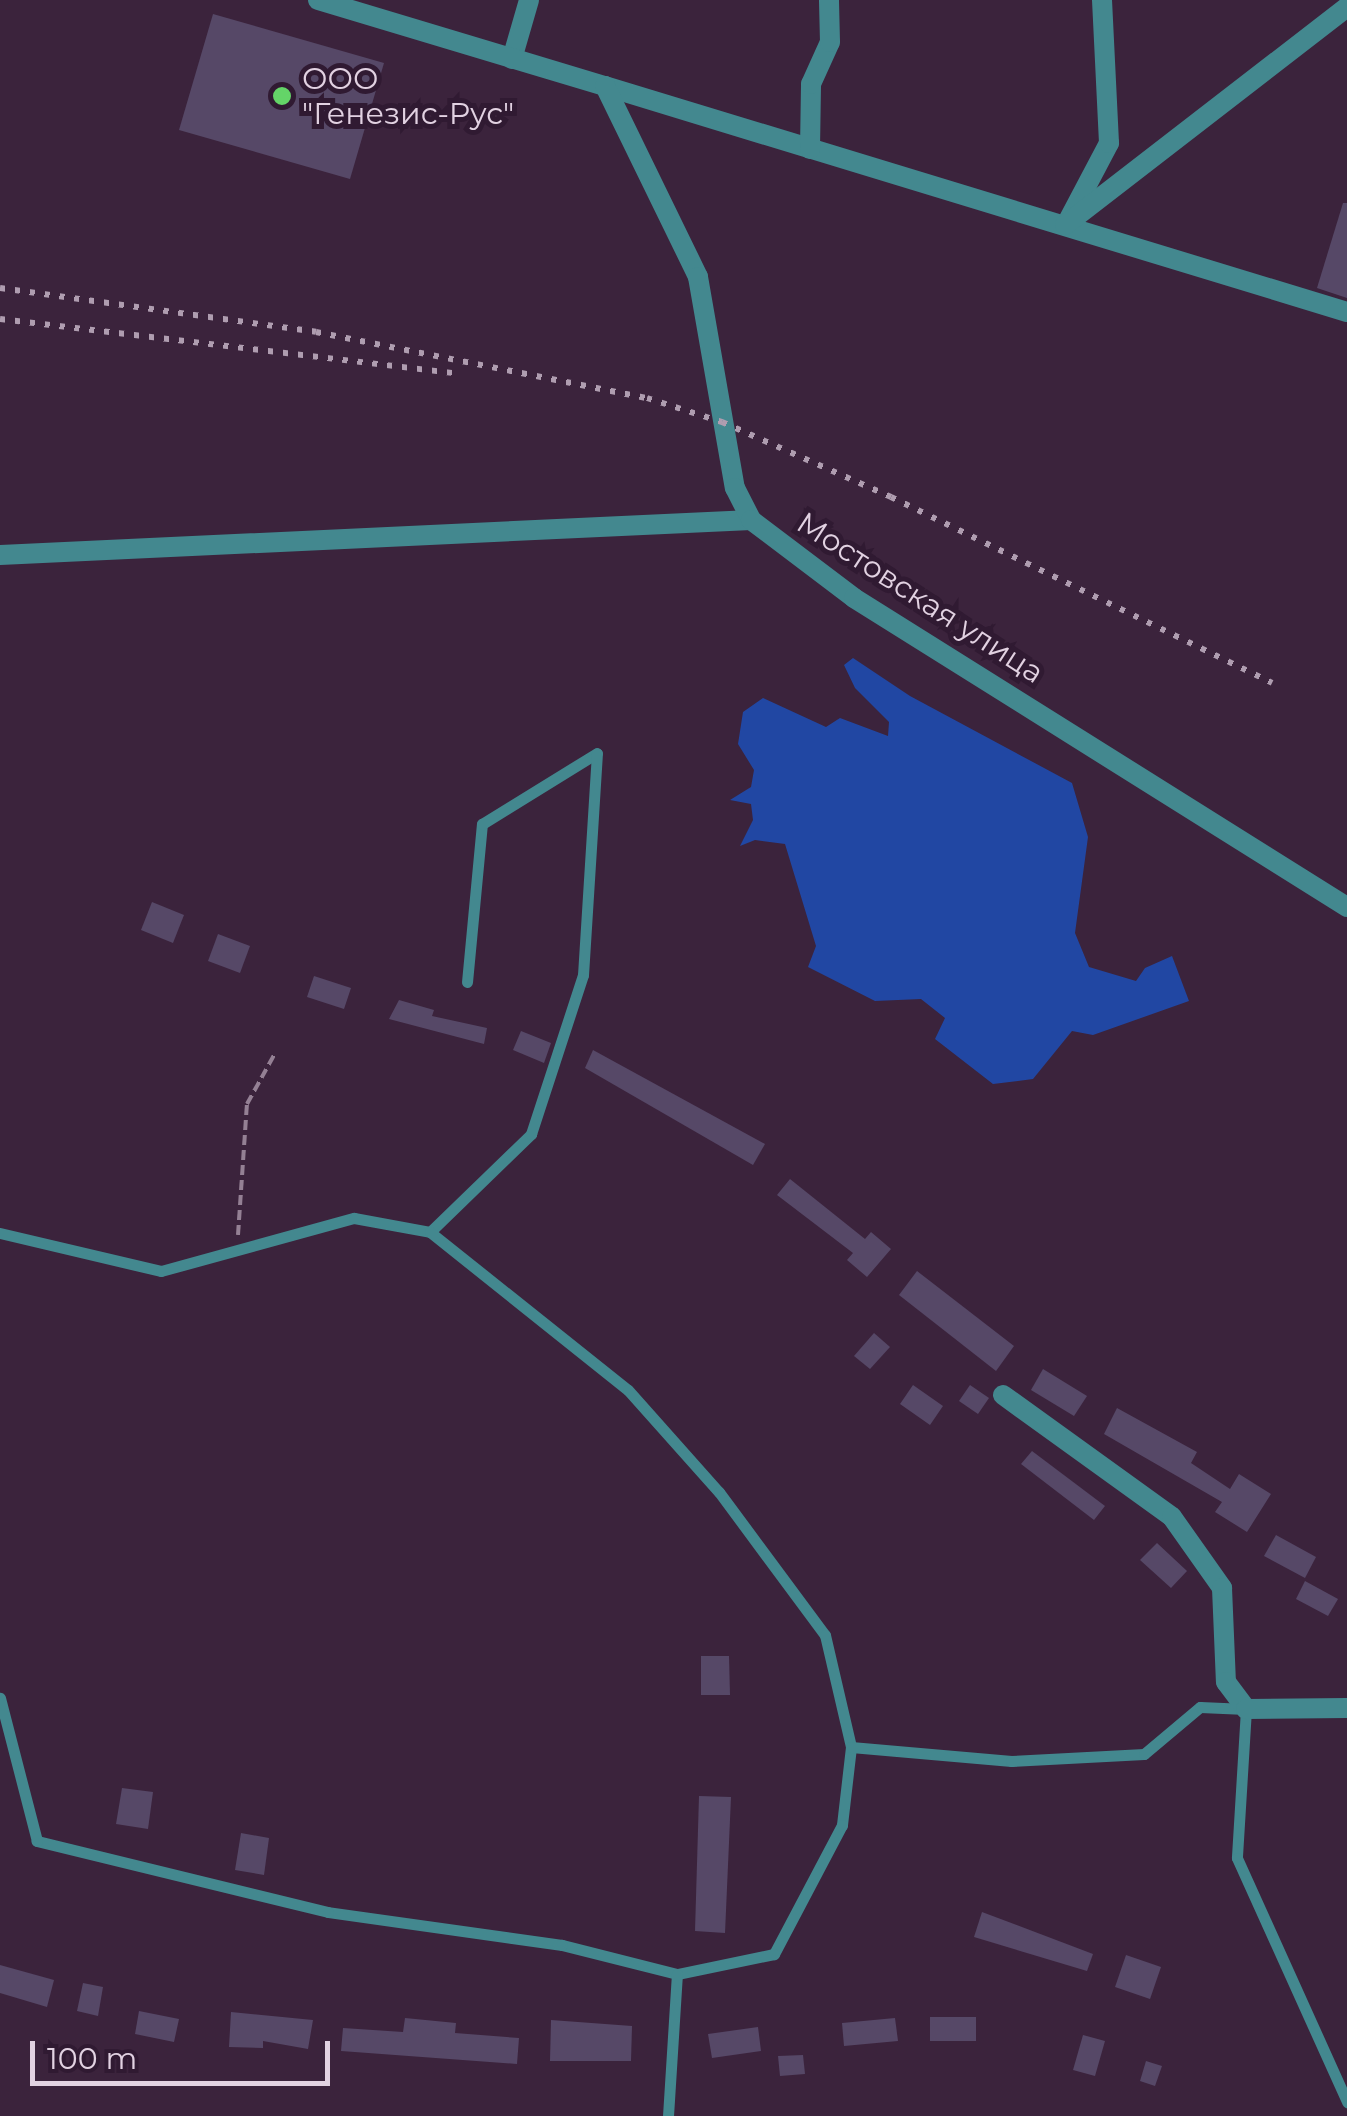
<!DOCTYPE html>
<meta charset="utf-8">
<style>
body{margin:0}
#map{position:relative;width:1347px;height:2116px;overflow:hidden;background:#3b233c;font-family:Montserrat,sans-serif}
div>[style]{position:absolute}
.water>*{inset:0;background:#2147a3}
.building>*{inset:0;background:#564867}
.path>*{height:4px;margin-top:-2px;transform-origin:0;background:repeating-linear-gradient(90deg,#948094 0 10px,transparent 0 15px)}
.service>*{height:11px;margin:-5.5px;padding:0 5.5px;transform-origin:5.5px;border-radius:5.5px;background:#43888f}
.minor>*{height:20px;margin:-10px;padding:0 10px;transform-origin:10px;border-radius:10px;background:#43888f}
.tertiary>*{height:20px;margin:-10px;padding:0 10px;transform-origin:10px;border-radius:10px;background:#43888f}
.rail>*{height:6px;margin-top:-3px;transform-origin:0;background:repeating-linear-gradient(90deg,#af9db0 0 5px,transparent 0 15px)}
.dots>*{width:28px;height:28px;translate:-50% -50%;box-sizing:border-box;border:5px solid #301a32;border-radius:50%}
span{translate:-50% -50%;white-space:nowrap;text-align:center;line-height:1.15;-webkit-text-stroke:10px #301a32;paint-order:stroke}
.poi-label{font-size:30px;color:#e2d2e2}
.left{translate:0 -50%;text-align:left}
.street-label{font-size:30px;color:#e2d2e2}
.scale{position:absolute;left:30px;top:2041px;width:300px;height:45px;box-sizing:border-box;border:5px solid #e2d2e2;border-top:0;padding-left:12px;font-size:30px;line-height:35px;white-space:nowrap;color:#e2d2e2;-webkit-text-stroke:8px #301a32;paint-order:stroke}
</style>
<div id="map">
<div class="water">
<i style="clip-path:polygon(853px 658px,910px 696px,1072px 783px,1088px 837px,1075px 933px,1089px 967px,1136px 981px,1145px 968px,1172px 956px,1189px 1001px,1093px 1035px,1072px 1031px,1033px 1079px,993px 1084px,935px 1039px,945px 1018px,921px 999px,875px 1001px,808px 967px,816px 946px,785px 844px,755px 840px,740px 846px,753px 820px,751px 804px,730px 800px,751px 787px,754px 770px,738px 744px,743px 712px,763px 698px,826px 727px,840px 718px,888px 736px,889px 722px,855px 688px,844px 665px)"></i>
</div>
<div class="building">
<i style="clip-path:polygon(213px 14px,384px 63px,350px 179px,179px 130px)"></i>
<i style="clip-path:polygon(1343px 203px,1347px 203px,1347px 298px,1317px 288px)"></i>
<i style="clip-path:polygon(152px 902px,184px 915px,173px 943px,141px 930px)"></i>
<i style="clip-path:polygon(218px 934px,250px 946px,240px 973px,208px 961px)"></i>
<i style="clip-path:polygon(314px 976px,351px 988px,344px 1009px,307px 997px)"></i>
<i style="clip-path:polygon(399px 1000px,434px 1010px,432px 1016px,487px 1028px,484px 1044px,389px 1019px)"></i>
<i style="clip-path:polygon(521px 1031px,551px 1043px,544px 1063px,513px 1050px)"></i>
<i style="clip-path:polygon(593px 1050px,765px 1144px,753px 1165px,585px 1068px)"></i>
<i style="clip-path:polygon(790px 1179px,865px 1239px,871px 1232px,891px 1249px,867px 1277px,847px 1260px,853px 1253px,777px 1195px)"></i>
<i style="clip-path:polygon(917px 1271px,1014px 1346px,996px 1371px,899px 1295px)"></i>
<i style="clip-path:polygon(874px 1333px,890px 1347px,870px 1369px,854px 1356px)"></i>
<i style="clip-path:polygon(1043px 1369px,1087px 1396px,1074px 1416px,1031px 1390px)"></i>
<i style="clip-path:polygon(913px 1385px,943px 1406px,930px 1425px,900px 1404px)"></i>
<i style="clip-path:polygon(970px 1385px,989px 1398px,978px 1414px,959px 1401px)"></i>
<i style="clip-path:polygon(1117px 1408px,1197px 1452px,1191px 1463px,1230px 1489px,1239px 1474px,1271px 1494px,1247px 1532px,1215px 1512px,1222px 1502px,1104px 1434px)"></i>
<i style="clip-path:polygon(1032px 1451px,1105px 1506px,1094px 1520px,1021px 1464px)"></i>
<i style="clip-path:polygon(1276px 1535px,1316px 1557px,1305px 1578px,1264px 1556px)"></i>
<i style="clip-path:polygon(1157px 1543px,1187px 1571px,1171px 1588px,1140px 1560px)"></i>
<i style="clip-path:polygon(1305px 1581px,1338px 1599px,1328px 1616px,1296px 1599px)"></i>
<i style="clip-path:polygon(701px 1656px,729px 1656px,730px 1695px,701px 1695px)"></i>
<i style="clip-path:polygon(122px 1788px,153px 1792px,148px 1829px,116px 1824px)"></i>
<i style="clip-path:polygon(699px 1796px,731px 1797px,725px 1933px,695px 1931px)"></i>
<i style="clip-path:polygon(241px 1833px,269px 1838px,264px 1875px,235px 1870px)"></i>
<i style="clip-path:polygon(982px 1912px,1093px 1954px,1087px 1971px,974px 1937px)"></i>
<i style="clip-path:polygon(1126px 1955px,1161px 1967px,1150px 1999px,1115px 1987px)"></i>
<i style="clip-path:polygon(0 1965px,54px 1980px,47px 2007px,0 1993px)"></i>
<i style="clip-path:polygon(83px 1983px,103px 1987px,98px 2016px,77px 2011px)"></i>
<i style="clip-path:polygon(139px 2011px,179px 2019px,174px 2042px,135px 2034px)"></i>
<i style="clip-path:polygon(231px 2012px,313px 2020px,308px 2049px,263px 2041px,263px 2048px,229px 2047px)"></i>
<i style="clip-path:polygon(930px 2017px,976px 2017px,976px 2041px,930px 2041px)"></i>
<i style="clip-path:polygon(405px 2018px,456px 2023px,455px 2033px,519px 2038px,517px 2064px,341px 2051px,343px 2028px,403px 2032px)"></i>
<i style="clip-path:polygon(895px 2018px,898px 2041px,844px 2046px,842px 2023px)"></i>
<i style="clip-path:polygon(551px 2020px,632px 2026px,631px 2061px,550px 2061px)"></i>
<i style="clip-path:polygon(758px 2027px,761px 2051px,712px 2058px,708px 2034px)"></i>
<i style="clip-path:polygon(1083px 2035px,1105px 2041px,1095px 2076px,1073px 2070px)"></i>
<i style="clip-path:polygon(803px 2055px,805px 2074px,780px 2076px,778px 2056px)"></i>
<i style="clip-path:polygon(1146px 2061px,1162px 2066px,1155px 2086px,1140px 2081px)"></i>
</div>
<div class="path">
<i style="left:238px;top:1235px;width:131px;rotate:-86.1deg"></i>
<i style="left:247px;top:1104px;width:56px;rotate:-61.1deg"></i>
</div>
<div class="service">
<i style="left:467px;top:982px;width:159px;rotate:-84.6deg"></i>
<i style="left:482px;top:824px;width:135px;rotate:-31.7deg"></i>
<i style="left:430px;top:1232px;width:141px;rotate:-44.1deg"></i>
<i style="left:531px;top:1134px;width:167px;rotate:-71.9deg"></i>
<i style="left:583px;top:975px;width:222px;rotate:-86.4deg"></i>
<i style="left:0;top:1233px;width:165px;rotate:13.3deg"></i>
<i style="left:161px;top:1271px;width:200px;rotate:-15.4deg"></i>
<i style="left:354px;top:1218px;width:77px;rotate:10.4deg"></i>
<i style="left:430px;top:1232px;width:253px;rotate:38.6deg"></i>
<i style="left:628px;top:1390px;width:137px;rotate:48.3deg"></i>
<i style="left:719px;top:1492px;width:178px;rotate:53.5deg"></i>
<i style="left:825px;top:1635px;width:115px;rotate:76.9deg"></i>
<i style="left:851px;top:1747px;width:79px;rotate:96.6deg"></i>
<i style="left:842px;top:1825px;width:146px;rotate:117.8deg"></i>
<i style="left:774px;top:1954px;width:99px;rotate:168.3deg"></i>
<i style="left:677px;top:1974px;width:119px;rotate:-165.8deg"></i>
<i style="left:562px;top:1945px;width:236px;rotate:-172deg"></i>
<i style="left:328px;top:1912px;width:300px;rotate:-166.3deg"></i>
<i style="left:37px;top:1841px;width:148px;rotate:-104.5deg"></i>
<i style="left:851px;top:1747px;width:161px;rotate:5deg"></i>
<i style="left:1011px;top:1761px;width:133px;rotate:-3deg"></i>
<i style="left:1144px;top:1754px;width:73px;rotate:-40deg"></i>
<i style="left:1200px;top:1707px;width:46px;rotate:2.5deg"></i>
<i style="left:1246px;top:1709px;width:149px;rotate:93.5deg"></i>
<i style="left:1237px;top:1858px;width:268px;rotate:65.7deg"></i>
<i style="left:668px;top:2116px;width:142px;rotate:-86.4deg"></i>
</div>
<div class="minor">
<i style="left:512px;top:59px;width:61px;rotate:-73.9deg"></i>
<i style="left:605px;top:86px;width:776px;rotate:16.94deg"></i>
<i style="left:810px;top:149px;width:65px;rotate:-89.1deg"></i>
<i style="left:811px;top:84px;width:46px;rotate:-65.7deg"></i>
<i style="left:830px;top:42px;width:42px;rotate:-91.4deg"></i>
<i style="left:1069px;top:219px;width:86px;rotate:-62.2deg"></i>
<i style="left:1109px;top:143px;width:143px;rotate:-92.8deg"></i>
<i style="left:1065px;top:225px;width:356px;rotate:-37.7deg"></i>
<i style="left:0;top:555px;width:752px;rotate:-2.67deg"></i>
<i style="left:1003px;top:1395px;width:208px;rotate:35.8deg"></i>
<i style="left:1172px;top:1517px;width:87px;rotate:54.8deg"></i>
<i style="left:1222px;top:1588px;width:94px;rotate:87.6deg"></i>
<i style="left:1226px;top:1682px;width:34px;rotate:53deg"></i>
<i style="left:1246px;top:1709px;width:101px;rotate:-0.6deg"></i>
</div>
<div class="tertiary">
<i style="left:318px;top:0;width:300px;rotate:16.7deg"></i>
<i style="left:605px;top:86px;width:212px;rotate:64deg"></i>
<i style="left:698px;top:277px;width:214px;rotate:80.1deg"></i>
<i style="left:735px;top:488px;width:36px;rotate:63deg"></i>
<i style="left:751px;top:520px;width:129px;rotate:37.1deg"></i>
<i style="left:854px;top:598px;width:582px;rotate:32.08deg"></i>
</div>
<div class="rail">
<i style="left:0;top:288px;width:319px;rotate:7.9deg"></i>
<i style="left:316px;top:332px;width:338px;rotate:11.3deg"></i>
<i style="left:647px;top:398px;width:79px;rotate:17.7deg"></i>
<i style="left:722px;top:422px;width:185px;rotate:23.9deg"></i>
<i style="left:891px;top:497px;width:424px;rotate:26deg"></i>
<i style="left:0;top:319px;width:457px;rotate:6.8deg"></i>
</div>
<div class="dots">
<i style="left:282px;top:96px;background:#64d468"></i>
</div>
<div class="poi-label">
<span class="left" style="left:302px;top:96px">ООО<br>"Генезис-Рус"</span>
</div>
<div class="street-label">
<span style="left:920px;top:598px;rotate:33deg">Мостовская улица</span>
</div>
<div class="scale">100 m</div>
</div>
